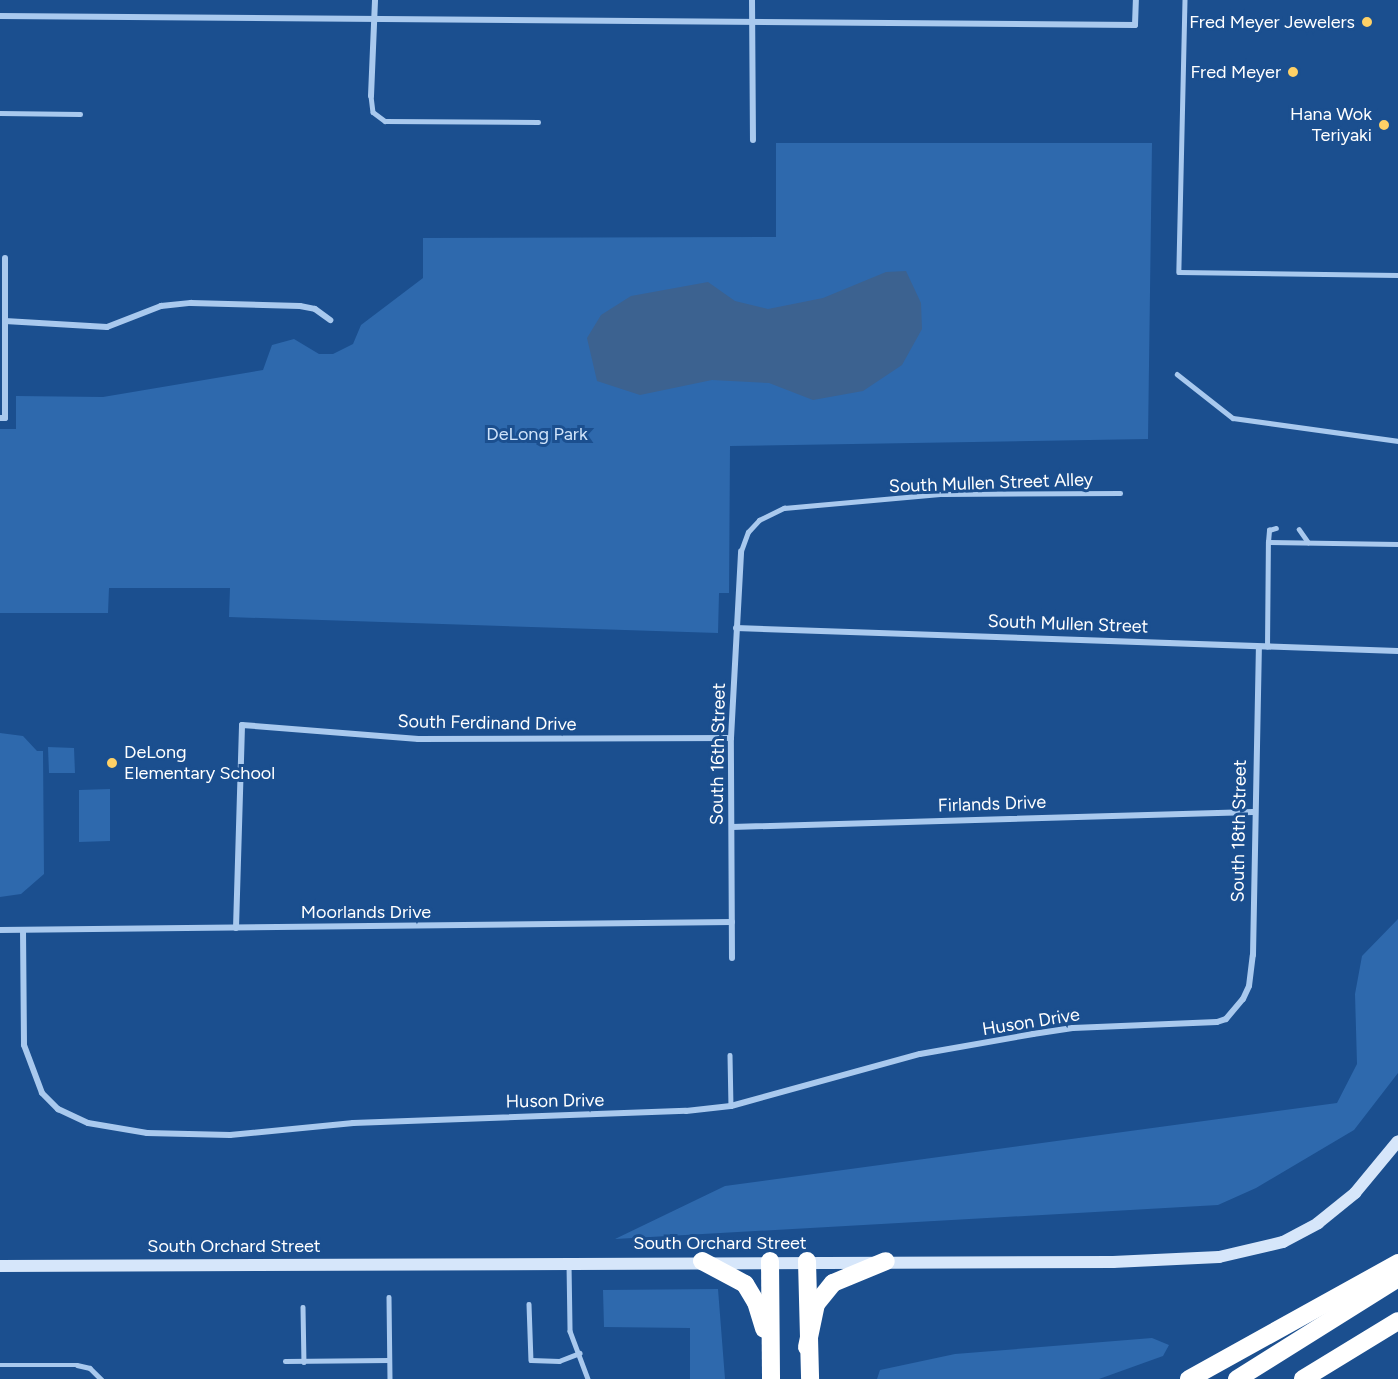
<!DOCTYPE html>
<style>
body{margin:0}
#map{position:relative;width:1398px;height:1379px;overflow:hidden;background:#1b4f8f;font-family:Figtree,sans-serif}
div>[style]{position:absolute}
.green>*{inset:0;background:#2e69ad}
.water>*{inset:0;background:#3c6290}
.lane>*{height:4.5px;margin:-2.25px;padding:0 2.25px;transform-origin:2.25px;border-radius:2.25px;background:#a9c9ee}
.street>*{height:6px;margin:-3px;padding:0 3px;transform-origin:3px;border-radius:3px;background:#a9c9ee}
.secondary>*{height:12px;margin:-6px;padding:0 6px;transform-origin:6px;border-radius:6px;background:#d6e6fa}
.highway>*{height:18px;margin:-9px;padding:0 9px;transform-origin:9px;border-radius:9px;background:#fff}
.dots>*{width:16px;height:16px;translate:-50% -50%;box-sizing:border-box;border:3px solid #1b4f8f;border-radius:50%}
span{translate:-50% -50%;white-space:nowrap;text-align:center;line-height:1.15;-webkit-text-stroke:6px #1b4f8f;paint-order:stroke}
.poi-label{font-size:18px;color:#fff}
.right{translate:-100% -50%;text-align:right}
.left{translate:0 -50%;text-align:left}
.park-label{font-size:18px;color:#cfe3fa}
.street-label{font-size:18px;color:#fff}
</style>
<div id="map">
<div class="green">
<i style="clip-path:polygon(776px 143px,1152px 143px,1148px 439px,730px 446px,729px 593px,719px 593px,718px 633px,229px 617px,230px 588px,109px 588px,108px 613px,0 613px,0 429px,16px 429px,16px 396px,103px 397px,263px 370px,272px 345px,294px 339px,319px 354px,333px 354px,353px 344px,361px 325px,423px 278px,423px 238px,776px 237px)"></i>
<i style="clip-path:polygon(0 733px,23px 736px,37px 751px,43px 751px,44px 874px,21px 894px,0 897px)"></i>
<i style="clip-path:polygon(48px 747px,74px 748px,75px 773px,49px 773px)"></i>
<i style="clip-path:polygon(110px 789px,110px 841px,79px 842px,79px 790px)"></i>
<i style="clip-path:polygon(1398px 919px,1398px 1073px,1354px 1130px,1256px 1188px,1218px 1205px,615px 1239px,725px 1186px,1337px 1103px,1357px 1064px,1355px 994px,1362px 956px)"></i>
<i style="clip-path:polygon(718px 1289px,725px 1379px,690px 1379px,690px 1328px,604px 1327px,603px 1290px)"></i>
<i style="clip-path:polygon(1152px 1338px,1169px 1345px,1163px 1356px,1099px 1379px,877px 1379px,880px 1370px,955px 1354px)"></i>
</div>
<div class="water">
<i style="clip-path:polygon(906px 271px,921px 303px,922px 329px,902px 365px,863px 391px,813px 400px,769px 383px,712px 380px,640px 395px,597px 381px,587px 338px,601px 315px,631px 296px,708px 282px,735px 301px,768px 309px,823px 298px,886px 272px)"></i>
</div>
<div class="lane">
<i style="left:1185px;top:0;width:272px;rotate:91.3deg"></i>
<i style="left:1179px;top:272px;width:219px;rotate:0.8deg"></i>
<i style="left:371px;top:96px;width:16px;rotate:83deg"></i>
<i style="left:373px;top:112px;width:15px;rotate:37deg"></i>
<i style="left:385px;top:121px;width:153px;rotate:0.4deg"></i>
<i style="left:0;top:113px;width:80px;rotate:0.7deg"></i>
<i style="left:1177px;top:374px;width:71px;rotate:38.2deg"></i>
<i style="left:1233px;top:418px;width:167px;rotate:7.9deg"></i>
<i style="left:1299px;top:529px;width:16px;rotate:55deg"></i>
<i style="left:1268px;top:542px;width:12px;rotate:-85deg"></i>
<i style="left:1269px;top:530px;width:7px;rotate:-16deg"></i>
<i style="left:741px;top:551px;width:20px;rotate:-70deg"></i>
<i style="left:748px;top:532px;width:16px;rotate:-47deg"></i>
<i style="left:759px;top:520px;width:28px;rotate:-26deg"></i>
<i style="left:784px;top:508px;width:159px;rotate:-5.1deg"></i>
<i style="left:942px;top:494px;width:178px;rotate:-0.3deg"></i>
<i style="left:1267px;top:647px;width:105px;rotate:-89.5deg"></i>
<i style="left:1268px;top:542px;width:130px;rotate:0.9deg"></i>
<i style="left:730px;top:1055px;width:51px;rotate:88.9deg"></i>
<i style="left:569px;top:1264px;width:67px;rotate:89.1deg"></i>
<i style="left:570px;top:1331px;width:51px;rotate:69.4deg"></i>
<i style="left:389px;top:1297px;width:82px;rotate:89.3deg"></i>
<i style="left:529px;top:1304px;width:56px;rotate:88deg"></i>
<i style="left:531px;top:1360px;width:28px;rotate:2deg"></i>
<i style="left:559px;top:1361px;width:22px;rotate:-21deg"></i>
<i style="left:303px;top:1307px;width:55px;rotate:89deg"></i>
<i style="left:285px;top:1361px;width:104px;rotate:-0.6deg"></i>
<i style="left:0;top:1365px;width:77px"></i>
<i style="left:77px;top:1365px;width:13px;rotate:13deg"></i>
<i style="left:90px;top:1368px;width:16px;rotate:45deg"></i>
</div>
<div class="street">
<i style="left:752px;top:0;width:140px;rotate:89.6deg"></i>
<i style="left:0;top:16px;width:1135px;rotate:0.45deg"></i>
<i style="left:1135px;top:25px;width:25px;rotate:-88deg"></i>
<i style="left:371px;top:96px;width:96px;rotate:-87.6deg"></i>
<i style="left:5px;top:321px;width:102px;rotate:3.4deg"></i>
<i style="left:107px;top:327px;width:58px;rotate:-21.3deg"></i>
<i style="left:161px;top:306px;width:30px;rotate:-6deg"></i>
<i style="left:191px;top:303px;width:109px;rotate:1.6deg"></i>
<i style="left:300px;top:306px;width:15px;rotate:11deg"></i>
<i style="left:315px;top:309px;width:19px;rotate:36deg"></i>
<i style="left:0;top:418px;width:5px"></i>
<i style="left:5px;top:418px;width:160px;rotate:-90deg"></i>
<i style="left:736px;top:628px;width:662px;rotate:1.99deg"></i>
<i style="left:732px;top:827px;width:521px;rotate:-1.65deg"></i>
<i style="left:236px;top:928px;width:203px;rotate:-88.3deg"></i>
<i style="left:242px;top:725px;width:177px;rotate:4.5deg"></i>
<i style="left:418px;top:739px;width:313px;rotate:-0.2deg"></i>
<i style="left:0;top:930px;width:732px;rotate:-0.63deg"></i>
<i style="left:23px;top:930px;width:115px;rotate:89.5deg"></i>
<i style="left:24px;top:1045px;width:51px;rotate:69.4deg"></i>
<i style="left:42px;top:1093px;width:23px;rotate:45deg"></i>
<i style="left:58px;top:1109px;width:33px;rotate:25deg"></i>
<i style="left:88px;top:1123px;width:60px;rotate:9.6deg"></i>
<i style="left:147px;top:1133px;width:83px;rotate:1.4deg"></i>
<i style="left:230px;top:1135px;width:124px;rotate:-5.6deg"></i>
<i style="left:353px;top:1123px;width:333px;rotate:-2.1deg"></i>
<i style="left:686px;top:1111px;width:45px;rotate:-6.3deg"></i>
<i style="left:731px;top:1106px;width:196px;rotate:-15.4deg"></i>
<i style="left:920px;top:1054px;width:115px;rotate:-10deg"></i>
<i style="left:1033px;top:1034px;width:40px;rotate:-8.5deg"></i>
<i style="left:1073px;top:1028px;width:144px;rotate:-2.4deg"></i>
<i style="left:1217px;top:1022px;width:9px;rotate:-18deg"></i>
<i style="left:1226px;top:1019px;width:26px;rotate:-50deg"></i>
<i style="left:1243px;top:999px;width:14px;rotate:-65deg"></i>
<i style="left:1249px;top:986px;width:31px;rotate:-83deg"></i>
<i style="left:1253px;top:955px;width:308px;rotate:-88.9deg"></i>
<i style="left:732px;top:958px;width:220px;rotate:-90.3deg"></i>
<i style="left:731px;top:738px;width:187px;rotate:-86.9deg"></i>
</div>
<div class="secondary">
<i style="left:0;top:1266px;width:1113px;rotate:-0.21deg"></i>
<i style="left:1113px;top:1262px;width:106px;rotate:-2.7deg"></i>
<i style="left:1219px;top:1257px;width:66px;rotate:-13.2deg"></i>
<i style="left:1283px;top:1242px;width:40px;rotate:-28deg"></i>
<i style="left:1318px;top:1223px;width:48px;rotate:-39deg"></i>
<i style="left:1355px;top:1193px;width:67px;rotate:-50.4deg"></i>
</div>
<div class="highway">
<i style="left:702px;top:1261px;width:49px;rotate:28.1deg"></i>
<i style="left:745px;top:1284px;width:21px;rotate:59deg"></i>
<i style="left:756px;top:1302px;width:28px;rotate:73deg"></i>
<i style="left:770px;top:1261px;width:118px;rotate:89.5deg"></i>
<i style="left:807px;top:1261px;width:118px;rotate:88.5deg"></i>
<i style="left:807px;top:1347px;width:44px;rotate:-78.2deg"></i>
<i style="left:816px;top:1304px;width:27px;rotate:-51deg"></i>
<i style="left:833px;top:1283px;width:57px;rotate:-22.5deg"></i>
<i style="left:1189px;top:1379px;width:239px;rotate:-29deg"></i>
<i style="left:1237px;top:1379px;width:190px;rotate:-32.1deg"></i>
<i style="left:1303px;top:1379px;width:111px;rotate:-31.4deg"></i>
</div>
<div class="dots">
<i style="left:1367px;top:22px;background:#ffd166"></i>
<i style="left:1293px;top:72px;background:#ffd166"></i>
<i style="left:1384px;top:125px;background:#ffd166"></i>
<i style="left:112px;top:763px;background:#ffd166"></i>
</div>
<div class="poi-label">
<span class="right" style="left:1355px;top:22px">Fred Meyer Jewelers</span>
<span class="right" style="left:1281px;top:72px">Fred Meyer</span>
<span class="right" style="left:1372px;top:125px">Hana Wok<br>Teriyaki</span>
<span class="left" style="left:124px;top:763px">DeLong<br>Elementary School</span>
</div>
<div class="park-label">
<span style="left:537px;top:434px">DeLong Park</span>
</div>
<div class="street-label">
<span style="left:991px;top:483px;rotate:-2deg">South Mullen Street Alley</span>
<span style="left:1068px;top:624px;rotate:2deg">South Mullen Street</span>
<span style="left:487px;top:723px;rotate:1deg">South Ferdinand Drive</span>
<span style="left:718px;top:754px;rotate:-89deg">South 16th Street</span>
<span style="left:992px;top:804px;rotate:-2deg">Firlands Drive</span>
<span style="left:1239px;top:831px;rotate:-89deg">South 18th Street</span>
<span style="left:366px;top:912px">Moorlands Drive</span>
<span style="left:1031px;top:1022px;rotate:-9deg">Huson Drive</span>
<span style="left:555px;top:1101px;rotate:-1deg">Huson Drive</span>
<span style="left:720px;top:1243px">South Orchard Street</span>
<span style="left:234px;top:1246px">South Orchard Street</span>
</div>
</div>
